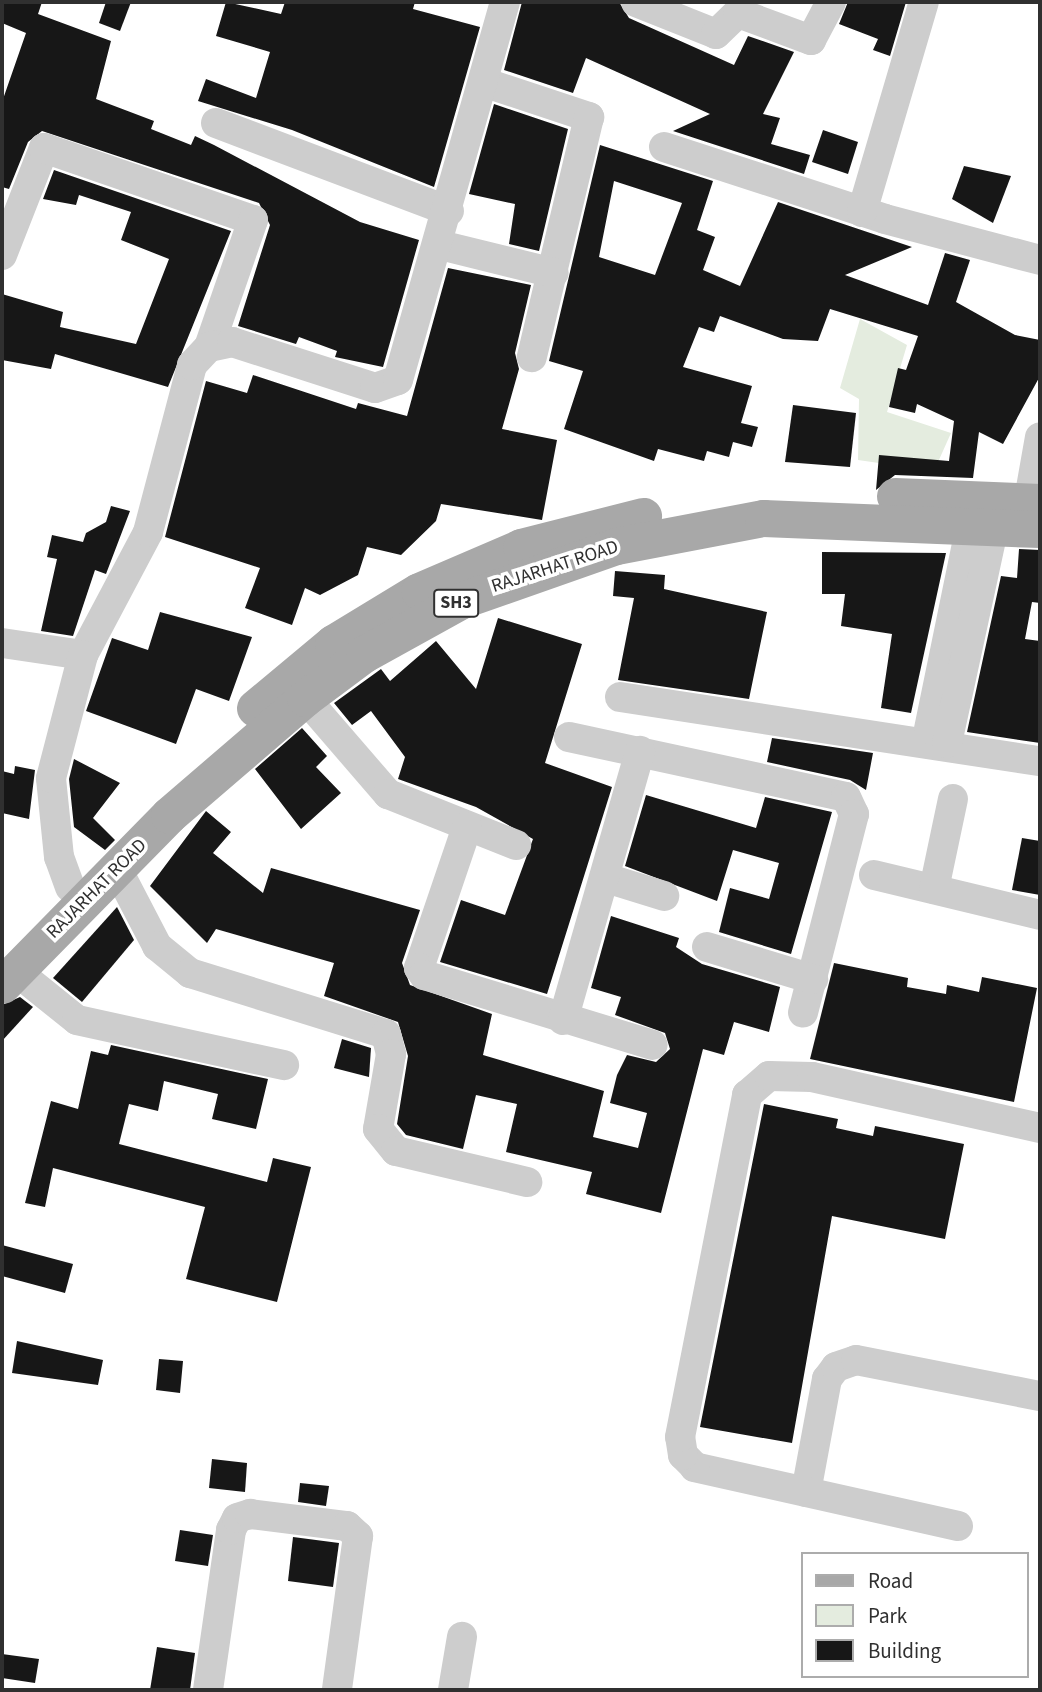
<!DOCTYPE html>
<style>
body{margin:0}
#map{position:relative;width:1042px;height:1692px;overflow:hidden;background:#fff;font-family:"Source Sans 3",sans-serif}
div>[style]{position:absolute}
.green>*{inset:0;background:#e4ecdf}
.building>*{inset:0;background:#171717}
.minor>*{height:30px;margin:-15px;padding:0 15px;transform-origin:15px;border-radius:15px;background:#cdcdcd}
.major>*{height:37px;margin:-18.5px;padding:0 18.5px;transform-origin:18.5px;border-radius:18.5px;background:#a8a8a8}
span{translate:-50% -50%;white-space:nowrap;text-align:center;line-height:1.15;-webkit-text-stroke:7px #fff;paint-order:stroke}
.shield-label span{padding:2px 5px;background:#fff;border:2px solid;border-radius:5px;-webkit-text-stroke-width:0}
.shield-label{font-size:18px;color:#303030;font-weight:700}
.street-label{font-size:19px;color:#303030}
.frame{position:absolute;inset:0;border:4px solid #303030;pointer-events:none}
.legend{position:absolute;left:801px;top:1552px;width:228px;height:126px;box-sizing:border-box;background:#fff;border:2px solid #acacac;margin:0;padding:9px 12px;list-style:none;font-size:21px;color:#303030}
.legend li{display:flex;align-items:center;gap:14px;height:35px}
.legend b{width:35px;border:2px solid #acacac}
</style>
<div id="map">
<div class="green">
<i style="clip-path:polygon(860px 319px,907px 345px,887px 412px,951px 433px,934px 471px,858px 460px,859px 399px,840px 388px)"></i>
</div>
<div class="building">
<i style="clip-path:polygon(2px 2px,42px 2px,38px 14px,111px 41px,96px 99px,154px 121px,151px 129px,191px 145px,195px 136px,214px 145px,360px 222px,419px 240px,383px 367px,335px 357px,337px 351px,299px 337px,296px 344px,238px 326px,270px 225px,259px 203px,42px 131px,28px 142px,9px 189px,2px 187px,2px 102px,26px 33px,2px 23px)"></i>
<i style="clip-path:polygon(106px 2px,131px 2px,120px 31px,99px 23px)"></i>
<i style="clip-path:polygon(226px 2px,281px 14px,285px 2px,415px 2px,413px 9px,480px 27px,434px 187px,292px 130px,198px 101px,206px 79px,256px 98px,270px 52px,216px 36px)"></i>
<i style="clip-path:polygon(522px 2px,619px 2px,629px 18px,734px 65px,748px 36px,794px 52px,763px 114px,780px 118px,771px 144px,810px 155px,804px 174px,673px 131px,710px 114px,586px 58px,573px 93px,504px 70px)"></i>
<i style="clip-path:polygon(848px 2px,906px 2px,890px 56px,873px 50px,878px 39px,839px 24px)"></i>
<i style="clip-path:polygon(494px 104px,568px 129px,539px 251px,509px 244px,515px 204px,469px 194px)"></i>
<i style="clip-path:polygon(823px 130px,858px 142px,848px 174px,812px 162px)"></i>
<i style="clip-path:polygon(evenodd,600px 145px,713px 181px,697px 230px,715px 237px,703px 270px,740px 286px,778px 202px,912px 247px,845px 275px,928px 305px,945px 253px,970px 260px,956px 302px,1015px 335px,1040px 340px,1040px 376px,1003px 444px,979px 432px,973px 478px,895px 475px,876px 490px,879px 455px,949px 461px,954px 421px,917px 404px,915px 413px,889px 407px,898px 368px,906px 370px,918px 336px,830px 309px,818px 341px,783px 339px,720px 316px,714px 332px,699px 327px,683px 367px,752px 386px,741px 423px,758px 427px,752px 447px,733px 442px,729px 457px,707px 451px,704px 461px,658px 449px,654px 461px,564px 429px,583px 371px,549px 361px,600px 145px,614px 181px,682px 203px,655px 275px,599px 257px,614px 181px)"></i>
<i style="clip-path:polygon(964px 166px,1011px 176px,993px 223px,952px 199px)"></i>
<i style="clip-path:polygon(54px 170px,231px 231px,168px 387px,55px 354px,51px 369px,2px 360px,2px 294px,63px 312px,60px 327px,136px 344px,169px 259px,121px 240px,131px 212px,79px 195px,76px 205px,43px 199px)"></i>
<i style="clip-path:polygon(448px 268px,531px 285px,515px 353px,519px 369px,502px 429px,557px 440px,542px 520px,441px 504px,436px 521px,401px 555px,367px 547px,358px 575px,320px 595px,305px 588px,292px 625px,245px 608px,260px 568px,165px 537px,206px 381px,247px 393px,253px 375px,356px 409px,358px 403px,407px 416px)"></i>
<i style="clip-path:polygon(793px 405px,856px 413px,850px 467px,785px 462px)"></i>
<i style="clip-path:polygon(111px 506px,130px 511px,106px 574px,95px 570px,73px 636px,41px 631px,57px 559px,47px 557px,52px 535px,83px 542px,86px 533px,106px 522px)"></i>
<i style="clip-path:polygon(1019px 549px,1040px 550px,1040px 603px,1032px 602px,1025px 639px,1040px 641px,1040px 743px,967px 732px,1001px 576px,1017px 578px)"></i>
<i style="clip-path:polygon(822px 552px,946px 553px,911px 713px,881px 708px,892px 634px,841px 626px,845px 594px,822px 594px)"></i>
<i style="clip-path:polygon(615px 571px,665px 575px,664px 589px,767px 612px,749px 699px,618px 680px,634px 598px,613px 596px)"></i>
<i style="clip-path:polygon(160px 612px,252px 637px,229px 701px,196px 689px,176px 744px,86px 711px,112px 638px,148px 650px)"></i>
<i style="clip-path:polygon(498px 618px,582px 644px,545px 763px,612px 787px,547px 994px,440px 962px,461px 900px,505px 915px,533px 839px,476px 807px,398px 779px,405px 757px,371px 711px,352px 725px,334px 703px,381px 669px,390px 681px,436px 641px,476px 689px)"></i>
<i style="clip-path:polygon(302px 728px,327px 756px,316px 767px,341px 793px,301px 829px,255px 769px)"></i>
<i style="clip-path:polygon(772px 738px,873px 753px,866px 790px,850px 780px,767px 762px)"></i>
<i style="clip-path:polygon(74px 759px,120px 783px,93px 818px,115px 840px,105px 850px,74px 827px,69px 779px)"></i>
<i style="clip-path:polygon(15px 766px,35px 770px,29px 819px,2px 813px,2px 771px,14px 774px)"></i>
<i style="clip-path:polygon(646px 795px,756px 828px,765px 797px,832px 812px,791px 954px,719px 932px,730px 888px,769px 899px,779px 863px,733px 850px,717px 901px,625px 866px)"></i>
<i style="clip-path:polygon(206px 811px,231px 832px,213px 853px,263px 893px,271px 868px,420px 910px,402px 963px,410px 985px,492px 1014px,483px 1055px,604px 1091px,593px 1137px,638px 1148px,647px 1113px,610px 1103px,617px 1075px,627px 1055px,656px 1062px,670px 1049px,665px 1033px,615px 1015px,621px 997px,591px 988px,611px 916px,679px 938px,676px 947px,702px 964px,780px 987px,769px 1032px,734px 1022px,724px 1055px,703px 1049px,661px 1213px,586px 1194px,592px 1172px,506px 1152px,517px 1104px,476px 1095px,463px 1149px,406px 1135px,397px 1124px,408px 1056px,398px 1022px,324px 996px,334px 963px,216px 929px,207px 943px,150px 886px)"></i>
<i style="clip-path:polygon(1022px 838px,1040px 841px,1040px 895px,1012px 890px)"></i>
<i style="clip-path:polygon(117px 907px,134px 940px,82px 1002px,53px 978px)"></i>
<i style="clip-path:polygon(834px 963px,908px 978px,907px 987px,946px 994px,947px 985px,979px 992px,982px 977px,1037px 988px,1014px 1102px,810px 1059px)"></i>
<i style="clip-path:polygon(20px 997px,33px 1007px,2px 1041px,2px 1005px)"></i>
<i style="clip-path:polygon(342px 1039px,371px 1048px,369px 1077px,334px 1068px)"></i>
<i style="clip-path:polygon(111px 1045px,268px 1079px,256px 1129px,212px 1119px,218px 1094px,164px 1081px,158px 1111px,129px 1104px,119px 1144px,267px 1182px,273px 1158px,311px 1167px,277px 1302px,186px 1279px,205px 1207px,53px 1168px,45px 1207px,25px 1203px,51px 1101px,78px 1109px,91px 1051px,108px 1055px)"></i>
<i style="clip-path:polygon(764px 1104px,838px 1119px,836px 1128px,873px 1136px,875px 1126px,964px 1144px,945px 1239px,832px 1216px,792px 1443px,700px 1427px)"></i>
<i style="clip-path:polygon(2px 1245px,73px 1264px,65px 1293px,2px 1276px)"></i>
<i style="clip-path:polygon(17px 1341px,103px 1360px,98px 1385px,12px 1373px)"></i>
<i style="clip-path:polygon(159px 1359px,183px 1361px,180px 1393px,156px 1390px)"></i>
<i style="clip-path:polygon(212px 1459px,247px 1463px,245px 1492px,209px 1488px)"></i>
<i style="clip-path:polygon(300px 1483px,329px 1486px,326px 1506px,298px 1502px)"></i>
<i style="clip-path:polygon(180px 1530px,213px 1535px,208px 1566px,175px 1561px)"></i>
<i style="clip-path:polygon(293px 1537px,339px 1543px,333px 1587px,288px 1581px)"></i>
<i style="clip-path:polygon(157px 1647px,195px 1653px,190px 1690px,150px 1690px)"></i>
<i style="clip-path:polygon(2px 1654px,39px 1659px,35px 1683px,2px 1678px)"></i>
</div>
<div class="minor">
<i style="left:636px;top:2px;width:86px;rotate:21.8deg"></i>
<i style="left:716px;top:34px;width:30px;rotate:-44deg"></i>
<i style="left:738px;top:13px;width:78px;rotate:20.3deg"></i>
<i style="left:811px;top:40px;width:43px;rotate:-62.2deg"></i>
<i style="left:483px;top:82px;width:112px;rotate:18.3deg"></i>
<i style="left:589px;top:117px;width:247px;rotate:103.4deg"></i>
<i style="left:216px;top:123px;width:249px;rotate:20.7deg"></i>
<i style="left:664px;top:147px;width:232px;rotate:18deg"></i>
<i style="left:885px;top:219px;width:160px;rotate:14.8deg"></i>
<i style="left:862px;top:212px;width:219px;rotate:-73.6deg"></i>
<i style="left:440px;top:245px;width:117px;rotate:13.8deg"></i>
<i style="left:2px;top:255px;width:115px;rotate:-68.6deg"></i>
<i style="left:44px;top:148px;width:221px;rotate:19deg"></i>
<i style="left:253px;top:220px;width:134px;rotate:109.1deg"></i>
<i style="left:1025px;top:522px;width:86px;rotate:-80deg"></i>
<i style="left:2px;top:643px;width:82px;rotate:8.4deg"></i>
<i style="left:83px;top:655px;width:139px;rotate:-62.1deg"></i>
<i style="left:148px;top:532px;width:173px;rotate:-75.2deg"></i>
<i style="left:192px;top:365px;width:25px;rotate:-47deg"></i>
<i style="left:209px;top:347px;width:24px;rotate:-12deg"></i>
<i style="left:232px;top:342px;width:150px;rotate:17.8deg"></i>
<i style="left:375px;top:388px;width:24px;rotate:-19deg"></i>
<i style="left:398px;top:380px;width:393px;rotate:-74.2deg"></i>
<i style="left:620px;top:697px;width:425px;rotate:8.7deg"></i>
<i style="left:305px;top:698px;width:127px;rotate:49.2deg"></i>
<i style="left:388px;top:794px;width:138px;rotate:21.7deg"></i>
<i style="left:929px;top:729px;width:208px;rotate:-78.4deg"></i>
<i style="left:569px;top:737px;width:283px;rotate:12.2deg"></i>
<i style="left:846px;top:797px;width:19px;rotate:65deg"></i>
<i style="left:854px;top:814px;width:205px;rotate:104.4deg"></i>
<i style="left:947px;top:743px;width:223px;rotate:-77.8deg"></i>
<i style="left:467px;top:827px;width:149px;rotate:108.8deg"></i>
<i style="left:419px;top:968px;width:9px;rotate:54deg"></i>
<i style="left:424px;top:975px;width:239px;rotate:17deg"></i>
<i style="left:117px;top:869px;width:87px;rotate:62.5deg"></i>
<i style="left:157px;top:946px;width:43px;rotate:39.3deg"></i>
<i style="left:190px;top:973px;width:205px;rotate:17.3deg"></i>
<i style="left:386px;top:1034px;width:21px;rotate:76deg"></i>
<i style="left:391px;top:1054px;width:76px;rotate:99.8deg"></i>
<i style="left:378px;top:1129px;width:28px;rotate:51deg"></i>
<i style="left:396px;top:1151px;width:135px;rotate:13.3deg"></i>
<i style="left:874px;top:875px;width:171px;rotate:13.5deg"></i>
<i style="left:606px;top:878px;width:61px;rotate:17.2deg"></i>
<i style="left:70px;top:887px;width:32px;rotate:-110deg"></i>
<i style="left:59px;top:857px;width:79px;rotate:-95.8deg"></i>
<i style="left:51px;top:778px;width:127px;rotate:-75.4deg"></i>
<i style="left:934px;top:889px;width:92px;rotate:-78.1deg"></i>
<i style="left:707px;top:947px;width:111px;rotate:16.8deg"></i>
<i style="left:16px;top:971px;width:78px;rotate:38.8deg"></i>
<i style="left:77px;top:1020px;width:212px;rotate:12.3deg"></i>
<i style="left:563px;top:1020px;width:280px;rotate:-74deg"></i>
<i style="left:806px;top:1492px;width:115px;rotate:-79.5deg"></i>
<i style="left:827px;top:1379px;width:15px;rotate:-53deg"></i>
<i style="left:836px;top:1367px;width:21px;rotate:-19deg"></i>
<i style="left:856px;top:1360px;width:187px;rotate:11.1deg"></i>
<i style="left:958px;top:1526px;width:270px;rotate:-167.4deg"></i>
<i style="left:695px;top:1467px;width:17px;rotate:-135deg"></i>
<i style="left:683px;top:1455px;width:18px;rotate:-99deg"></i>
<i style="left:680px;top:1437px;width:349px;rotate:-78.9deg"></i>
<i style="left:747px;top:1095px;width:29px;rotate:-41deg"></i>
<i style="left:769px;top:1076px;width:43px;rotate:1.3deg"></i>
<i style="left:812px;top:1077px;width:234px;rotate:12.6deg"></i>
<i style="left:208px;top:1690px;width:162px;rotate:-81.8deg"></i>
<i style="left:231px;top:1530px;width:13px;rotate:-63deg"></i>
<i style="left:237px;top:1518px;width:14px;rotate:-17deg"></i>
<i style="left:250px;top:1514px;width:98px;rotate:7.1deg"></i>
<i style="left:347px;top:1526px;width:15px;rotate:42deg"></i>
<i style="left:358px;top:1536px;width:155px;rotate:97.8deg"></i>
<i style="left:453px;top:1690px;width:54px;rotate:-80.4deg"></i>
</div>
<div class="major">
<i style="left:895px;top:496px;width:145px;rotate:2.4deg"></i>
<i style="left:255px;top:708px;width:102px;rotate:-39.8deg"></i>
<i style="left:333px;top:643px;width:100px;rotate:-31.2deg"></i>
<i style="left:419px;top:591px;width:111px;rotate:-23.3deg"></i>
<i style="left:521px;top:547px;width:126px;rotate:-14.3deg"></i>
<i style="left:2px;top:985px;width:238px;rotate:-45.5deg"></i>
<i style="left:169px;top:815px;width:179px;rotate:-40.7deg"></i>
<i style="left:305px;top:698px;width:74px;rotate:-36.7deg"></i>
<i style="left:364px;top:654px;width:112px;rotate:-28.9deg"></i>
<i style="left:462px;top:600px;width:163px;rotate:-19.3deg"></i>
<i style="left:616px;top:546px;width:150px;rotate:-10.8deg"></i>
<i style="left:763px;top:518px;width:277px;rotate:2.3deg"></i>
</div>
<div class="shield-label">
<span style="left:456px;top:603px">SH3</span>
</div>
<div class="street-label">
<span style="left:555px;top:567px;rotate:-18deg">RAJARHAT ROAD</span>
<span style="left:97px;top:889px;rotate:-45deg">RAJARHAT ROAD</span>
</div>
<div class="frame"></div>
<ul class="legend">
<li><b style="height:9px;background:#a8a8a8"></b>Road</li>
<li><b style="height:19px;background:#e4ecdf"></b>Park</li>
<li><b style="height:19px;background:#171717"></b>Building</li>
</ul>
</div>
